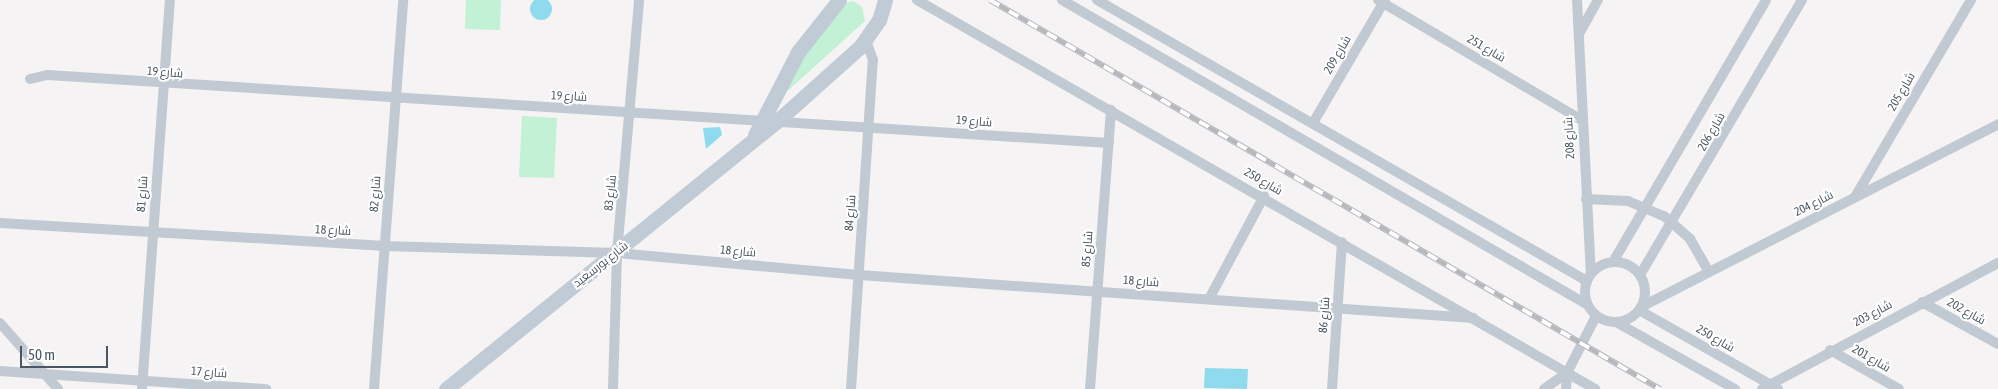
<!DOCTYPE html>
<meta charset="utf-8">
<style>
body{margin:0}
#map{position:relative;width:1998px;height:389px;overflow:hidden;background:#f5f3f3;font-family:"Asap Condensed",Cairo,sans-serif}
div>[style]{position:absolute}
.green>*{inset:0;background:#c3f1d5}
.water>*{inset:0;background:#90daee}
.round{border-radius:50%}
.minor>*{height:10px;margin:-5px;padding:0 5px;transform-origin:5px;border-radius:5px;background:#c1cad2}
.minor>.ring{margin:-5px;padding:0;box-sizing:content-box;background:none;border:10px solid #c1cad2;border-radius:50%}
.secondary>*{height:15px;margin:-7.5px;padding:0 7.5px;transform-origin:7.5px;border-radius:7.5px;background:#c1cbd6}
.rail>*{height:5.5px;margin-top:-2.75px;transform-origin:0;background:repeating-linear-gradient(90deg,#fff 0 11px,#b5b8bd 0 22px);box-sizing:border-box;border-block:1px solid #b5b8bd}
span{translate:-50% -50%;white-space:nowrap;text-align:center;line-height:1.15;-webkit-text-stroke:4px #fff;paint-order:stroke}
.street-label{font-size:12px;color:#4a5661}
.scale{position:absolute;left:20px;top:346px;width:88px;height:22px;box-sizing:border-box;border:2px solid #4a5661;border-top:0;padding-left:6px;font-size:15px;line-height:18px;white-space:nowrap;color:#4a5661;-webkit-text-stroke:4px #fff;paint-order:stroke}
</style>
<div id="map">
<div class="green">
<i style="clip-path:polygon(466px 0,501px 0,500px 30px,465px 29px)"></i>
<i style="clip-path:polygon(853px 1px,862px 7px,865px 21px,783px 95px,821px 26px,840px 4px)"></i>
<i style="clip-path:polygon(522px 116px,557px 118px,554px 178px,519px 177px)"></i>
</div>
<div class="water">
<i class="round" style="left:530px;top:-2px;width:22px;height:22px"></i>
<i style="clip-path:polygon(720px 127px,722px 135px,706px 149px,703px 128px)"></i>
<i style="clip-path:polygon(1205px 368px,1248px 369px,1247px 389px,1204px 388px)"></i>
</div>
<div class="minor">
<i style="left:917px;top:0;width:782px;rotate:29.84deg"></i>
<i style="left:1062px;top:0;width:608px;rotate:30.11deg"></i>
<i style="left:1097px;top:0;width:565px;rotate:29.83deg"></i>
<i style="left:1378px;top:0;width:237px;rotate:30.5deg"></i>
<i style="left:1577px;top:0;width:274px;rotate:87.1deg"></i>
<i style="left:1579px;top:34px;width:39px;rotate:-61deg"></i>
<i style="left:30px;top:79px;width:18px;rotate:-13deg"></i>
<i style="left:48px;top:75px;width:1063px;rotate:3.67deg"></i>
<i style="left:1313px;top:123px;width:143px;rotate:-59.7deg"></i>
<i style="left:1855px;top:197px;width:229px;rotate:-59.5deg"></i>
<i style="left:1586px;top:199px;width:42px;rotate:2.7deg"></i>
<i style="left:1628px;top:201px;width:39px;rotate:23deg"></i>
<i style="left:1664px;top:216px;width:35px;rotate:41deg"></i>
<i style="left:1690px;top:239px;width:38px;rotate:60deg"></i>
<i style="left:0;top:223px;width:386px;rotate:3.4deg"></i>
<i style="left:385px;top:246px;width:232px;rotate:1.7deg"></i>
<i style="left:617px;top:253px;width:243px;rotate:5.2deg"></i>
<i style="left:859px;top:275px;width:616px;rotate:4.01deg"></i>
<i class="ring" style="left:1585px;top:262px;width:50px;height:50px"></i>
<i style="left:1613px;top:262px;width:303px;rotate:-59.7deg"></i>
<i style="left:1640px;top:275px;width:319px;rotate:-59.5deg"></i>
<i style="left:1209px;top:299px;width:117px;rotate:-61.9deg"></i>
<i style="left:1922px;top:302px;width:87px;rotate:28.9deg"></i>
<i style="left:1641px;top:307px;width:401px;rotate:-27.1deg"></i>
<i style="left:1639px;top:310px;width:160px;rotate:29.6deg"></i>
<i style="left:1616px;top:322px;width:137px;rotate:29.4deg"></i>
<i style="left:0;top:323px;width:88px;rotate:48.7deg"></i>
<i style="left:1830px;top:350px;width:79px;rotate:29.5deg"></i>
<i style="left:0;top:371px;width:267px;rotate:3.9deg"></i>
<i style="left:142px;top:389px;width:390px;rotate:-85.9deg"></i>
<i style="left:374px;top:389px;width:390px;rotate:-85.7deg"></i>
<i style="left:613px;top:389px;width:136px;rotate:-88.3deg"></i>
<i style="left:617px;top:253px;width:254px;rotate:-85deg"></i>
<i style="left:851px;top:389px;width:330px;rotate:-86.2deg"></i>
<i style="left:873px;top:60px;width:20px;rotate:-110deg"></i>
<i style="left:1090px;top:389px;width:280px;rotate:-85.7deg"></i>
<i style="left:1332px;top:389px;width:147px;rotate:-86.1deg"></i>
<i style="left:1544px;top:389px;width:28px;rotate:-35deg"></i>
<i style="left:1566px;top:389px;width:16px;rotate:-86deg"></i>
<i style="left:1567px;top:373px;width:64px;rotate:-63deg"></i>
<i style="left:1762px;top:389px;width:268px;rotate:-28.1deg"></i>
</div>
<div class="secondary">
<i style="left:755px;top:135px;width:93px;rotate:-62.6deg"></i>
<i style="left:798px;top:52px;width:66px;rotate:-51.7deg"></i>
<i style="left:446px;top:389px;width:424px;rotate:-39deg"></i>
<i style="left:776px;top:122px;width:113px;rotate:-41.8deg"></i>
<i style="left:860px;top:47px;width:33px;rotate:-55deg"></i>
<i style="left:879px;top:20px;width:21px;rotate:-73deg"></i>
</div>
<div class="rail">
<i style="left:990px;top:0;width:775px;rotate:30.14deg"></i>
</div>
<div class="street-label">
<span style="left:1486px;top:49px;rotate:30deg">شارع 251</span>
<span style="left:1338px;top:55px;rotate:-60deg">شارع 209</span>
<span style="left:165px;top:73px;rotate:4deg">شارع 19</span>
<span style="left:1902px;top:92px;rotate:-60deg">شارع 205</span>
<span style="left:569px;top:97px;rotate:3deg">شارع 19</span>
<span style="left:974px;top:122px;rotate:4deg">شارع 19</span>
<span style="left:1712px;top:132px;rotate:-60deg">شارع 206</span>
<span style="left:1570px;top:138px;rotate:-93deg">شارع 208</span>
<span style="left:1263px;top:182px;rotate:30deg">شارع 250</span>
<span style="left:611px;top:193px;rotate:-84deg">شارع 83</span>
<span style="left:143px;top:194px;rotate:-86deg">شارع 81</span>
<span style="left:376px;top:194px;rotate:-86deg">شارع 82</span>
<span style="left:1814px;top:204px;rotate:-27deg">شارع 204</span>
<span style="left:851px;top:213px;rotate:-86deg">شارع 84</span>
<span style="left:333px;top:231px;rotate:3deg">شارع 18</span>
<span style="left:1088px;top:249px;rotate:-86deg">شارع 85</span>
<span style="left:738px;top:252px;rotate:5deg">شارع 18</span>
<span style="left:601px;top:265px;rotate:-38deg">شارع بورسعيد</span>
<span style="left:1141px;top:282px;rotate:4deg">شارع 18</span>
<span style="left:1966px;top:312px;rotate:29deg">شارع 202</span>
<span style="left:1873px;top:314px;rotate:-28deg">شارع 203</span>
<span style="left:1325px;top:315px;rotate:-86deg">شارع 86</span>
<span style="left:1715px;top:339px;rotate:30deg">شارع 250</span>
<span style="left:1871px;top:359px;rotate:30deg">شارع 201</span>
<span style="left:209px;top:373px;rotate:4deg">شارع 17</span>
</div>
<div class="scale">50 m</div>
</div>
